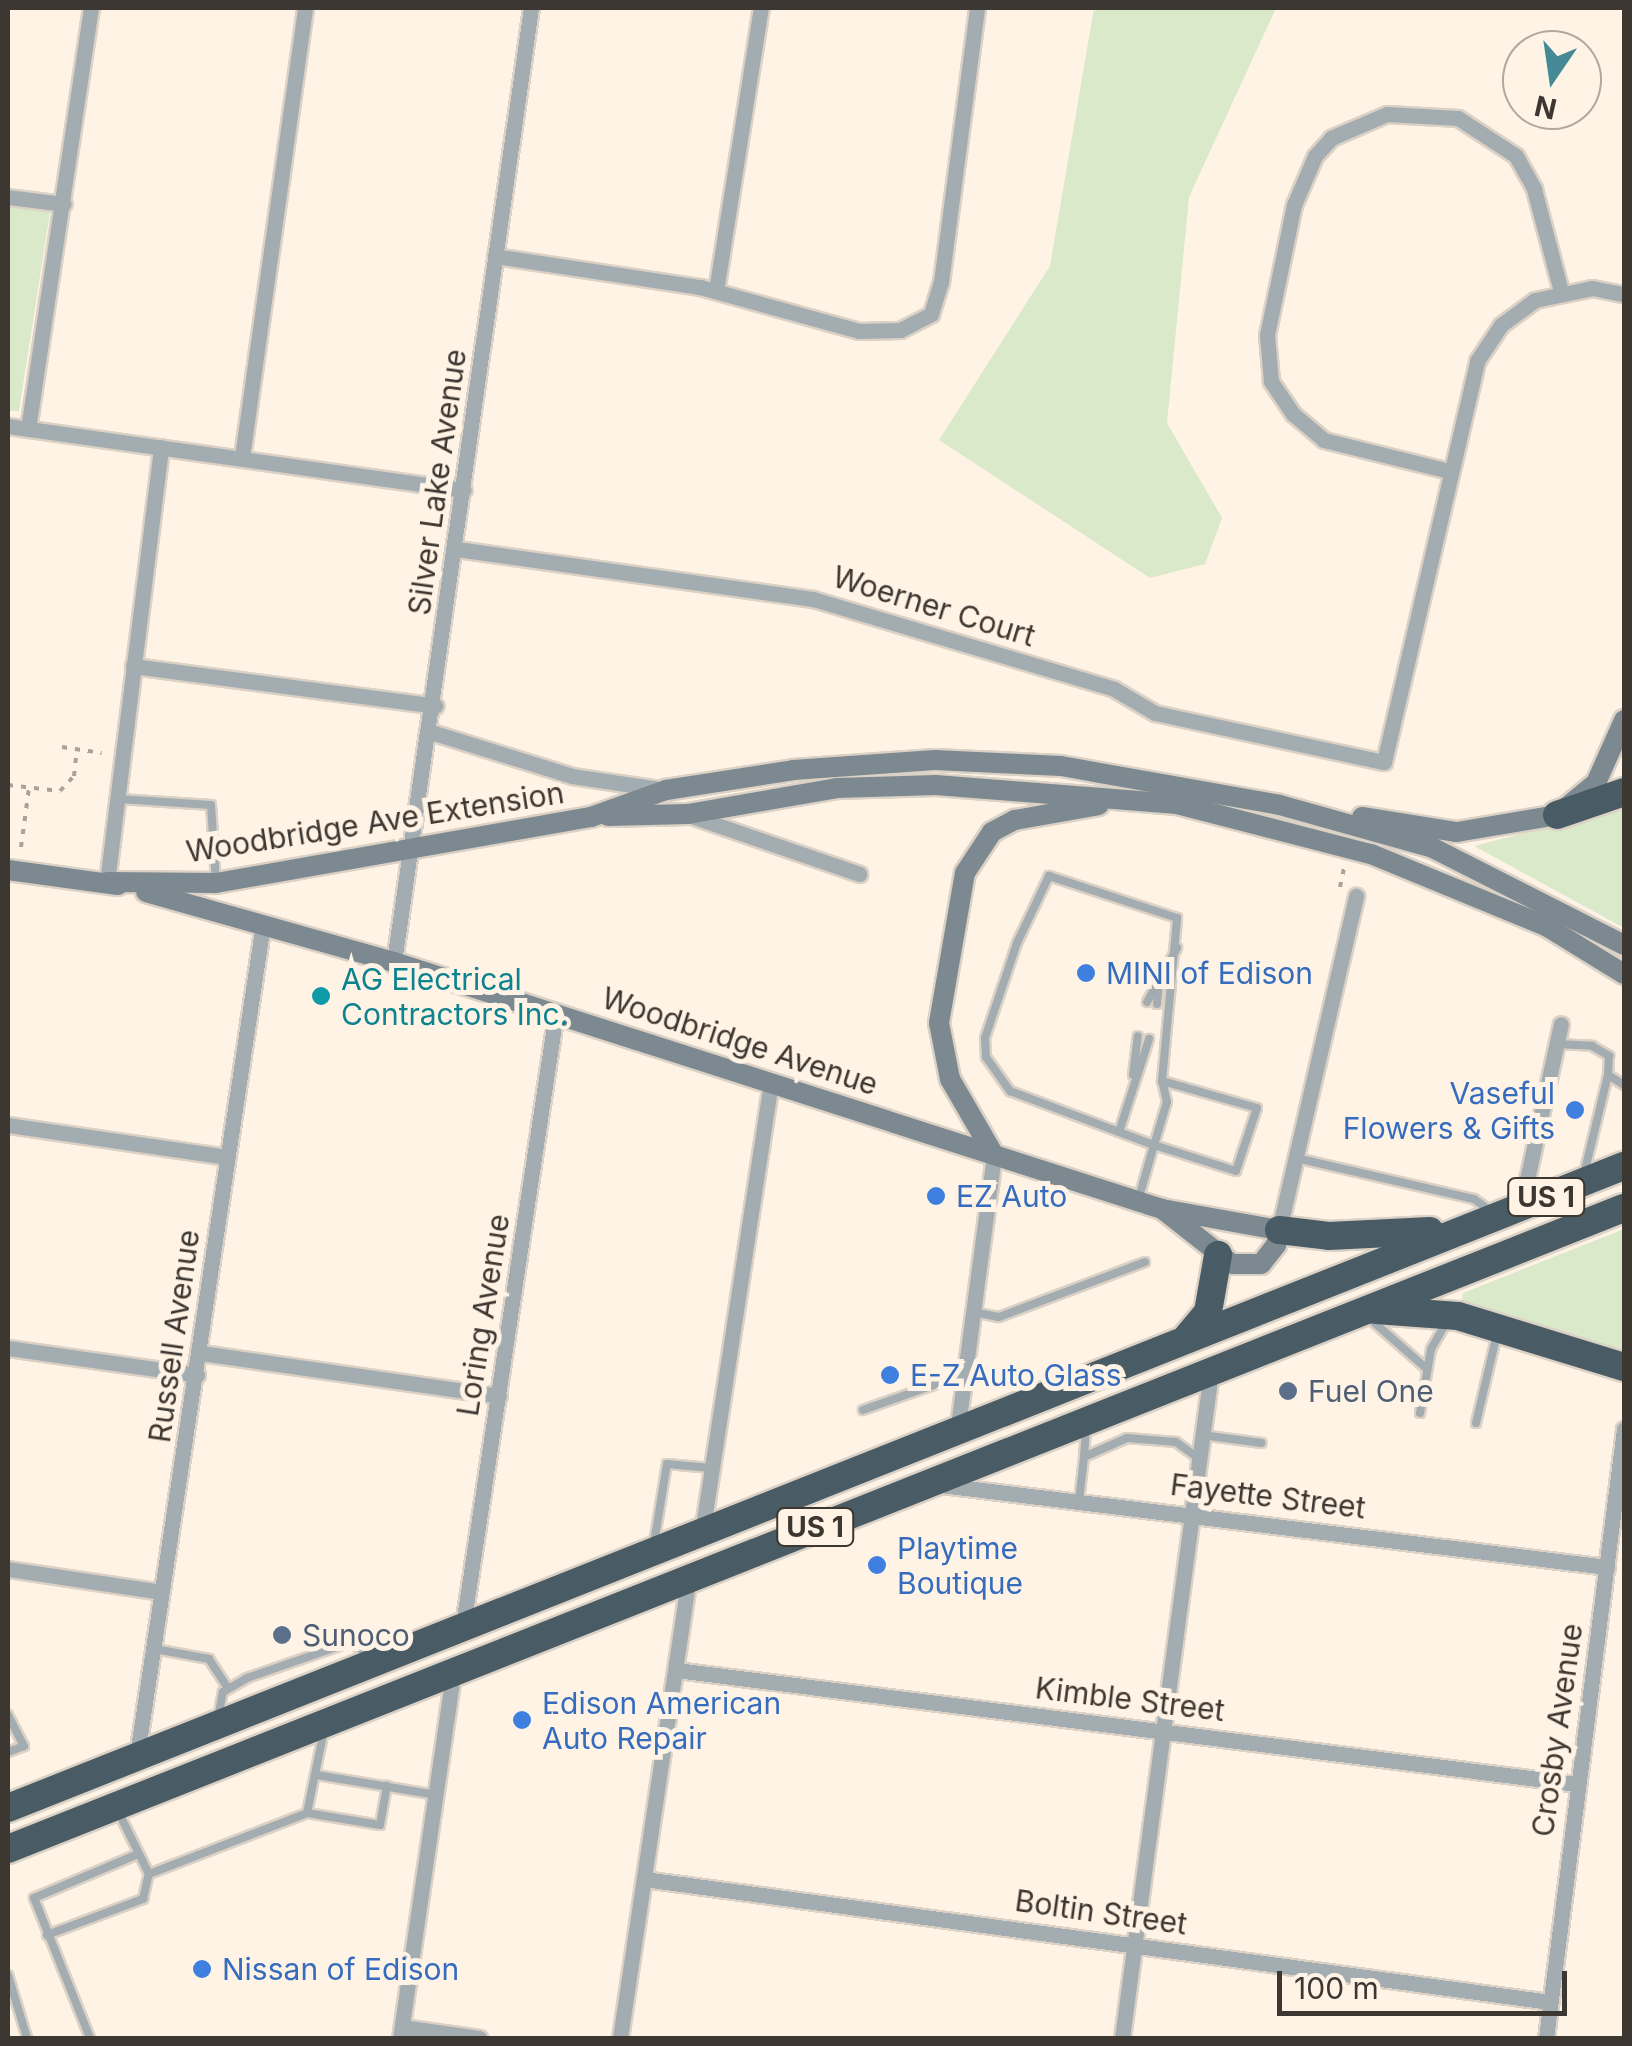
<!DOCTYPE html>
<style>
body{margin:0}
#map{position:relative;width:1632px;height:2046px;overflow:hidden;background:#fef3e5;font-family:Inter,sans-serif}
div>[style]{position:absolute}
.green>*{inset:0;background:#dae9c9}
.path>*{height:4px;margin-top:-2px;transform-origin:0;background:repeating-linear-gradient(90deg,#aba297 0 5px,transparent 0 13px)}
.roads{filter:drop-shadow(2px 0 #dbd1c5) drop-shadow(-2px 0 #dbd1c5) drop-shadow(0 2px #dbd1c5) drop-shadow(0 -2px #dbd1c5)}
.lane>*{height:8px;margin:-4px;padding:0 4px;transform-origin:4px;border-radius:4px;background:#a3acb0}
.street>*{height:15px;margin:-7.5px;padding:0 7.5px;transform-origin:7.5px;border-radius:7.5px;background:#a3acb0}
.secondary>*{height:20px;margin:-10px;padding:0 10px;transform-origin:10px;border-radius:10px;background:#7c8990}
.highway>*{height:28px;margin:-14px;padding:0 14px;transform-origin:14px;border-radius:14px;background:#495b64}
.dots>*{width:28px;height:28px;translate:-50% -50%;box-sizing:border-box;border:5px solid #fef3e5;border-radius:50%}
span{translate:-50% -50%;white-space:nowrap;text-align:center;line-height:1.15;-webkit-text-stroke:10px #fef3e5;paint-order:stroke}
.shield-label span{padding:2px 8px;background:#fef3e5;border:2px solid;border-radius:8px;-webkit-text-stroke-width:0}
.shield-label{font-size:28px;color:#3d3731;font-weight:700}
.street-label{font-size:30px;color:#3d3731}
.shop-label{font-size:30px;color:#366cbe}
.left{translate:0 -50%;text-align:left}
.right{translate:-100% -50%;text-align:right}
.culture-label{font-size:30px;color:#0d838f}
.service-label{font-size:30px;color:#4e5e75}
.frame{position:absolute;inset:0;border:10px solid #3d3731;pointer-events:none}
.north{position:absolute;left:1502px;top:30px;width:100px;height:100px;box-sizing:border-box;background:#fef3e5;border:2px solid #b1a89d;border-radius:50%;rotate:193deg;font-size:28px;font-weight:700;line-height:40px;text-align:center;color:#3d3731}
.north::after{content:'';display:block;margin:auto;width:35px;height:45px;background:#448995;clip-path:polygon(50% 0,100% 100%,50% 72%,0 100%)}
.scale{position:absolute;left:1277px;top:1971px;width:290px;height:45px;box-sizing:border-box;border:5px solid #3d3731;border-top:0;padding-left:12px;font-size:30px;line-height:35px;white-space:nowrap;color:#3d3731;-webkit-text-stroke:8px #fef3e5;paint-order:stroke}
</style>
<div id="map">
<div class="green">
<i style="clip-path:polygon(1094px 8px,1276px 8px,1189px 197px,1167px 423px,1222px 518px,1205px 564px,1150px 578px,939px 440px,1050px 266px)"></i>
<i style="clip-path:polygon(8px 206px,50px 212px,19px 411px,8px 411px)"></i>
<i style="clip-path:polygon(1624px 807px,1624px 928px,1474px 846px)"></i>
<i style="clip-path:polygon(1624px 1229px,1624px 1360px,1460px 1307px,1463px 1293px)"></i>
</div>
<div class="path">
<i style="left:62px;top:747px;width:40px;rotate:8.5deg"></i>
<i style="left:8px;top:785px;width:52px;rotate:6.6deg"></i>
<i style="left:60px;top:791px;width:21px;rotate:-47deg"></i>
<i style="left:74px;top:776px;width:27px;rotate:-84deg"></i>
<i style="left:21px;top:847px;width:60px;rotate:-82.3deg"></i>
<i style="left:1340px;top:887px;width:19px;rotate:-78deg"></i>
</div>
<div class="roads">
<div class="lane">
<i style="left:119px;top:799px;width:92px;rotate:3.7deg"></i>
<i style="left:211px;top:805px;width:78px;rotate:86.3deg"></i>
<i style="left:1147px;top:1002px;width:62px;rotate:-60.9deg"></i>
<i style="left:1157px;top:1004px;width:22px;rotate:-85deg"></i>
<i style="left:1557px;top:1044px;width:35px;rotate:3deg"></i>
<i style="left:1592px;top:1046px;width:20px;rotate:30deg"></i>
<i style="left:1609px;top:1056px;width:19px;rotate:93deg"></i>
<i style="left:1133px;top:1075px;width:39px;rotate:-83deg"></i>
<i style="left:1119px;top:1132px;width:98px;rotate:-72.1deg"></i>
<i style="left:1296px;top:1158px;width:183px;rotate:13deg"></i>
<i style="left:1474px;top:1199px;width:24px;rotate:36deg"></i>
<i style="left:1584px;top:1174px;width:102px;rotate:-76.4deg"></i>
<i style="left:1608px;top:1075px;width:19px;rotate:32deg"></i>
<i style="left:1138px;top:1201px;width:58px;rotate:-74.1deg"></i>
<i style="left:1154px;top:1145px;width:45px;rotate:-73.2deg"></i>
<i style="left:1167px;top:1102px;width:22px;rotate:-103deg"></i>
<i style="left:1162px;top:1081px;width:164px;rotate:-84.7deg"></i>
<i style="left:1177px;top:918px;width:135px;rotate:-161.8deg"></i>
<i style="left:1049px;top:876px;width:74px;rotate:115.5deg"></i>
<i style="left:1017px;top:943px;width:100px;rotate:108.6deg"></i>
<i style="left:985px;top:1038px;width:19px;rotate:87deg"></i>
<i style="left:986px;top:1057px;width:42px;rotate:54.8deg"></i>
<i style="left:1010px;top:1091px;width:154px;rotate:20.6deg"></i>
<i style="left:1154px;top:1145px;width:86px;rotate:17.6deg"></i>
<i style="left:1236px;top:1171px;width:66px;rotate:-71.6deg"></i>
<i style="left:1257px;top:1108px;width:99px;rotate:-164.1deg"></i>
<i style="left:973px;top:1312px;width:26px;rotate:11deg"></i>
<i style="left:999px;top:1317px;width:156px;rotate:-20.6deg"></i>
<i style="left:1369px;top:1318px;width:76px;rotate:41.3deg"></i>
<i style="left:863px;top:1410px;width:108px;rotate:-19.4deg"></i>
<i style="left:1420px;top:1413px;width:65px;rotate:-80.2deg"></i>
<i style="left:1431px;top:1349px;width:30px;rotate:-60deg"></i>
<i style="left:1476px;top:1423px;width:91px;rotate:-76.7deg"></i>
<i style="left:1202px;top:1435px;width:60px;rotate:7.7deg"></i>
<i style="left:1084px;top:1457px;width:30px;rotate:-86deg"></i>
<i style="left:1079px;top:1501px;width:44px;rotate:-83.5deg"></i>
<i style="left:1084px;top:1457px;width:47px;rotate:-23.8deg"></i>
<i style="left:1127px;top:1438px;width:49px;rotate:4.7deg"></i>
<i style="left:1176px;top:1442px;width:29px;rotate:36deg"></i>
<i style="left:654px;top:1543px;width:80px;rotate:-80.7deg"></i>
<i style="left:667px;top:1464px;width:44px;rotate:5.2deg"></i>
<i style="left:155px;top:1649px;width:55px;rotate:10.5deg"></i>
<i style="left:209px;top:1659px;width:35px;rotate:57deg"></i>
<i style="left:8px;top:1715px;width:35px;rotate:63deg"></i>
<i style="left:24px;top:1746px;width:17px;rotate:159deg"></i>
<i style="left:218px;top:1719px;width:27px;rotate:-80deg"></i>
<i style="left:223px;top:1692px;width:28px;rotate:-30deg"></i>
<i style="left:247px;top:1678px;width:110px;rotate:-19.1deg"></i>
<i style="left:351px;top:1642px;width:24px;rotate:36deg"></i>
<i style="left:317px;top:1775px;width:121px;rotate:9.5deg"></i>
<i style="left:307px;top:1813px;width:85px;rotate:-78.4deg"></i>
<i style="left:149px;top:1874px;width:169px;rotate:-21.1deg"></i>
<i style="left:307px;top:1813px;width:74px;rotate:9.3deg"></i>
<i style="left:380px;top:1825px;width:40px;rotate:-80deg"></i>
<i style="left:47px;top:1935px;width:103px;rotate:-20.6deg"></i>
<i style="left:143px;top:1899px;width:26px;rotate:-77deg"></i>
<i style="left:149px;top:1874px;width:72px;rotate:-116.2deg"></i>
<i style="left:8px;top:1975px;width:66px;rotate:73.2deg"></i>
<i style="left:90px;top:2038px;width:151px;rotate:-111.8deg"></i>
<i style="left:34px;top:1898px;width:113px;rotate:-22.9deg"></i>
</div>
<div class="street">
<i style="left:8px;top:197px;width:56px;rotate:7.1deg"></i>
<i style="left:495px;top:256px;width:207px;rotate:8.6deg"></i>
<i style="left:700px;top:287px;width:165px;rotate:15.5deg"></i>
<i style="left:859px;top:331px;width:41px;rotate:-1.4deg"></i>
<i style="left:900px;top:330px;width:35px;rotate:-27deg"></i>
<i style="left:931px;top:314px;width:34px;rotate:-73deg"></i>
<i style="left:941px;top:282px;width:276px;rotate:-82.5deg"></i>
<i style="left:716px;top:291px;width:287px;rotate:-81deg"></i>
<i style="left:8px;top:426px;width:460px;rotate:8deg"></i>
<i style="left:28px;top:429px;width:426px;rotate:-81.5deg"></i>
<i style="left:242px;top:457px;width:453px;rotate:-82deg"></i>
<i style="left:1449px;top:471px;width:129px;rotate:-166.1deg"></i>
<i style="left:1324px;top:440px;width:40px;rotate:-140deg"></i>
<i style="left:1293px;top:414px;width:40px;rotate:-124deg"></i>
<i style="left:1271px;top:381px;width:46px;rotate:-95deg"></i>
<i style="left:1267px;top:335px;width:133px;rotate:-78.3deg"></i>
<i style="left:1294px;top:205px;width:53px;rotate:-66.8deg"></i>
<i style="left:1315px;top:156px;width:24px;rotate:-48deg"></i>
<i style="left:1331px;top:138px;width:61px;rotate:-23.2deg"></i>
<i style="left:1387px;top:114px;width:71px;rotate:3.2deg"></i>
<i style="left:1458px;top:118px;width:69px;rotate:33.2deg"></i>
<i style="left:1516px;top:156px;width:38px;rotate:61deg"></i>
<i style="left:1534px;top:189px;width:106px;rotate:75.2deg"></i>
<i style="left:457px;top:549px;width:359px;rotate:8deg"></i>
<i style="left:813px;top:599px;width:314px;rotate:16.6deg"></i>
<i style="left:1114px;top:689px;width:48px;rotate:30.3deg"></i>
<i style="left:1155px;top:713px;width:234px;rotate:12.1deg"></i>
<i style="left:1384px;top:762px;width:412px;rotate:-76.9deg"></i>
<i style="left:1477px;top:361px;width:43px;rotate:-56.3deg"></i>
<i style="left:1501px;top:325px;width:42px;rotate:-36.3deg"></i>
<i style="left:1535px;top:300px;width:58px;rotate:-11.9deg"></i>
<i style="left:1592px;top:288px;width:33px;rotate:11deg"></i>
<i style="left:133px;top:666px;width:305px;rotate:7.5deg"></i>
<i style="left:431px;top:732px;width:148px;rotate:17.3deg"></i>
<i style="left:572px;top:776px;width:88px;rotate:8.5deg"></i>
<i style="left:691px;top:816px;width:178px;rotate:19deg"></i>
<i style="left:107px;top:882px;width:438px;rotate:-82.9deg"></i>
<i style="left:394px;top:962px;width:964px;rotate:-81.83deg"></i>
<i style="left:8px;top:1125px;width:221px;rotate:8.3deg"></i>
<i style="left:1521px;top:1207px;width:187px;rotate:-77.7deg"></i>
<i style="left:1279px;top:1230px;width:343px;rotate:-77deg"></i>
<i style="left:8px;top:1348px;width:191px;rotate:8.1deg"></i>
<i style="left:201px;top:1353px;width:301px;rotate:8.2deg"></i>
<i style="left:957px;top:1433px;width:280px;rotate:-82.4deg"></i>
<i style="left:941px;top:1485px;width:671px;rotate:7.02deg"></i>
<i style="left:702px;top:1533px;width:456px;rotate:-81.3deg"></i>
<i style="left:8px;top:1569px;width:155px;rotate:8.5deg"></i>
<i style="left:463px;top:1625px;width:619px;rotate:-81.36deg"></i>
<i style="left:676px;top:1670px;width:908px;rotate:7.21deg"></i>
<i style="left:137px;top:1755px;width:840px;rotate:-81.38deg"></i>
<i style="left:644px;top:1879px;width:914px;rotate:7.73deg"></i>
<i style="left:402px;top:2027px;width:78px;rotate:8.1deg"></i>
<i style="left:400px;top:2038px;width:374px;rotate:-81.7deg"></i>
<i style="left:620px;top:2038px;width:465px;rotate:-81.5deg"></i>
<i style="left:1122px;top:2038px;width:672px;rotate:-82.39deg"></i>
<i style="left:1546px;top:2038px;width:614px;rotate:-82.7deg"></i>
</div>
<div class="secondary">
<i style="left:608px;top:816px;width:80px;rotate:-1.4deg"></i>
<i style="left:688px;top:814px;width:151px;rotate:-9.9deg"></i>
<i style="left:837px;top:788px;width:99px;rotate:-1.7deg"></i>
<i style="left:936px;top:785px;width:242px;rotate:4.5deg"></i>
<i style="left:1177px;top:804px;width:200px;rotate:14.5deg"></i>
<i style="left:1371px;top:854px;width:189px;rotate:22.4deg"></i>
<i style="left:1546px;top:926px;width:92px;rotate:31.6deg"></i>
<i style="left:1362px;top:817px;width:96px;rotate:9deg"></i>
<i style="left:1457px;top:832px;width:101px;rotate:-9.6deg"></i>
<i style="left:1557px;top:815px;width:50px;rotate:-39.4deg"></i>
<i style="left:1596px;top:783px;width:69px;rotate:-66deg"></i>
<i style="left:8px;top:870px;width:111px;rotate:7.8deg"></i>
<i style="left:107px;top:882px;width:109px;rotate:0.5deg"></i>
<i style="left:216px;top:883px;width:381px;rotate:-10deg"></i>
<i style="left:591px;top:817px;width:80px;rotate:-19.8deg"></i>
<i style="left:666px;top:790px;width:129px;rotate:-8.9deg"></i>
<i style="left:793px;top:770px;width:142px;rotate:-4deg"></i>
<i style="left:935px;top:760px;width:126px;rotate:2.7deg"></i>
<i style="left:1061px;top:766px;width:222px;rotate:10.1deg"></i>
<i style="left:1280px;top:805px;width:159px;rotate:15.7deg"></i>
<i style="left:1433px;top:848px;width:214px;rotate:26.9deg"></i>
<i style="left:146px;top:892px;width:258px;rotate:15.8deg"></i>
<i style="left:394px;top:962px;width:807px;rotate:17.83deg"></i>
<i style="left:1162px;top:1209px;width:119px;rotate:10.2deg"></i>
<i style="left:1279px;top:1230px;width:15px;rotate:101deg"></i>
<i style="left:1276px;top:1245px;width:24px;rotate:128deg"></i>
<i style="left:1261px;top:1264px;width:29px;rotate:180deg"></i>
<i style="left:1232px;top:1264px;width:89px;rotate:-141.8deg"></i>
<i style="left:994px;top:1155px;width:88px;rotate:-120.1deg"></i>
<i style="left:950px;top:1079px;width:57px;rotate:-101.1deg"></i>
<i style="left:939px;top:1023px;width:152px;rotate:-80.2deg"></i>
<i style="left:965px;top:873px;width:49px;rotate:-56.6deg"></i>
<i style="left:992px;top:832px;width:26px;rotate:-28deg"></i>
<i style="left:1015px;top:820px;width:85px;rotate:-10.1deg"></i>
</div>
<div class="highway">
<i style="left:1557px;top:815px;width:71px;rotate:-18.9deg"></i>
<i style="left:1279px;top:1230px;width:50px;rotate:6.8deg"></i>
<i style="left:1329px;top:1236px;width:101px;rotate:-2.8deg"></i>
<i style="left:1376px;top:1310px;width:82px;rotate:4.2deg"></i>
<i style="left:1458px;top:1316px;width:174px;rotate:17.1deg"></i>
<i style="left:1188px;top:1336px;width:31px;rotate:-50deg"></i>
<i style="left:1208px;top:1312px;width:58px;rotate:-80deg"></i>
<i style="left:8px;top:1808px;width:1739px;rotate:-21.67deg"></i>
<i style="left:8px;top:1849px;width:1738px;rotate:-21.64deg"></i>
</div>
</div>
<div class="dots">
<i style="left:1086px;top:973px;background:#3f7fe0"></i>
<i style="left:321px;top:996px;background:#0f9aa8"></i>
<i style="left:1575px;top:1110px;background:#3f7fe0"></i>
<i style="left:936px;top:1196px;background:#3f7fe0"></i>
<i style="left:890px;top:1375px;background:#3f7fe0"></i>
<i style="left:1288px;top:1391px;background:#5c6f8a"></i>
<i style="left:877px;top:1565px;background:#3f7fe0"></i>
<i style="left:282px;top:1635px;background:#5c6f8a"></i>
<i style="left:522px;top:1720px;background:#3f7fe0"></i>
<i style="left:202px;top:1969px;background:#3f7fe0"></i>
</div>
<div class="shield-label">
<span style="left:1546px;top:1197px">US 1</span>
<span style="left:815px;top:1527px">US 1</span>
</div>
<div class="street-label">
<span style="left:437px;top:482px;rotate:-82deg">Silver Lake Avenue</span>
<span style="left:934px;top:606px;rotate:17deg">Woerner Court</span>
<span style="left:375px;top:822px;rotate:-9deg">Woodbridge Ave Extension</span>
<span style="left:740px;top:1041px;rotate:18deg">Woodbridge Avenue</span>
<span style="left:483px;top:1315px;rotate:-81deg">Loring Avenue</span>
<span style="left:174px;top:1336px;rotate:-82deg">Russell Avenue</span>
<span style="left:1268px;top:1496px;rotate:7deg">Fayette Street</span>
<span style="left:1130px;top:1699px;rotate:7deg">Kimble Street</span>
<span style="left:1557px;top:1730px;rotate:-82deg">Crosby Avenue</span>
<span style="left:1101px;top:1912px;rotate:8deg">Boltin Street</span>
</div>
<div class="shop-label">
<span class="left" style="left:1106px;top:973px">MINI of Edison</span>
<span class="right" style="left:1555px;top:1110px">Vaseful<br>Flowers &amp; Gifts</span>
<span class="left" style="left:956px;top:1196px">EZ Auto</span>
<span class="left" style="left:910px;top:1375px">E-Z Auto Glass</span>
<span class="left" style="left:897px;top:1565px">Playtime<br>Boutique</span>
<span class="left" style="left:542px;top:1720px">Edison American<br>Auto Repair</span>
<span class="left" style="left:222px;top:1969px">Nissan of Edison</span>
</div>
<div class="culture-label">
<span class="left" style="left:341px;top:996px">AG Electrical<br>Contractors Inc.</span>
</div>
<div class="service-label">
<span class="left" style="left:1308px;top:1391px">Fuel One</span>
<span class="left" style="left:302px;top:1635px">Sunoco</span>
</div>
<div class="frame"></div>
<div class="north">N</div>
<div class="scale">100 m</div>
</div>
